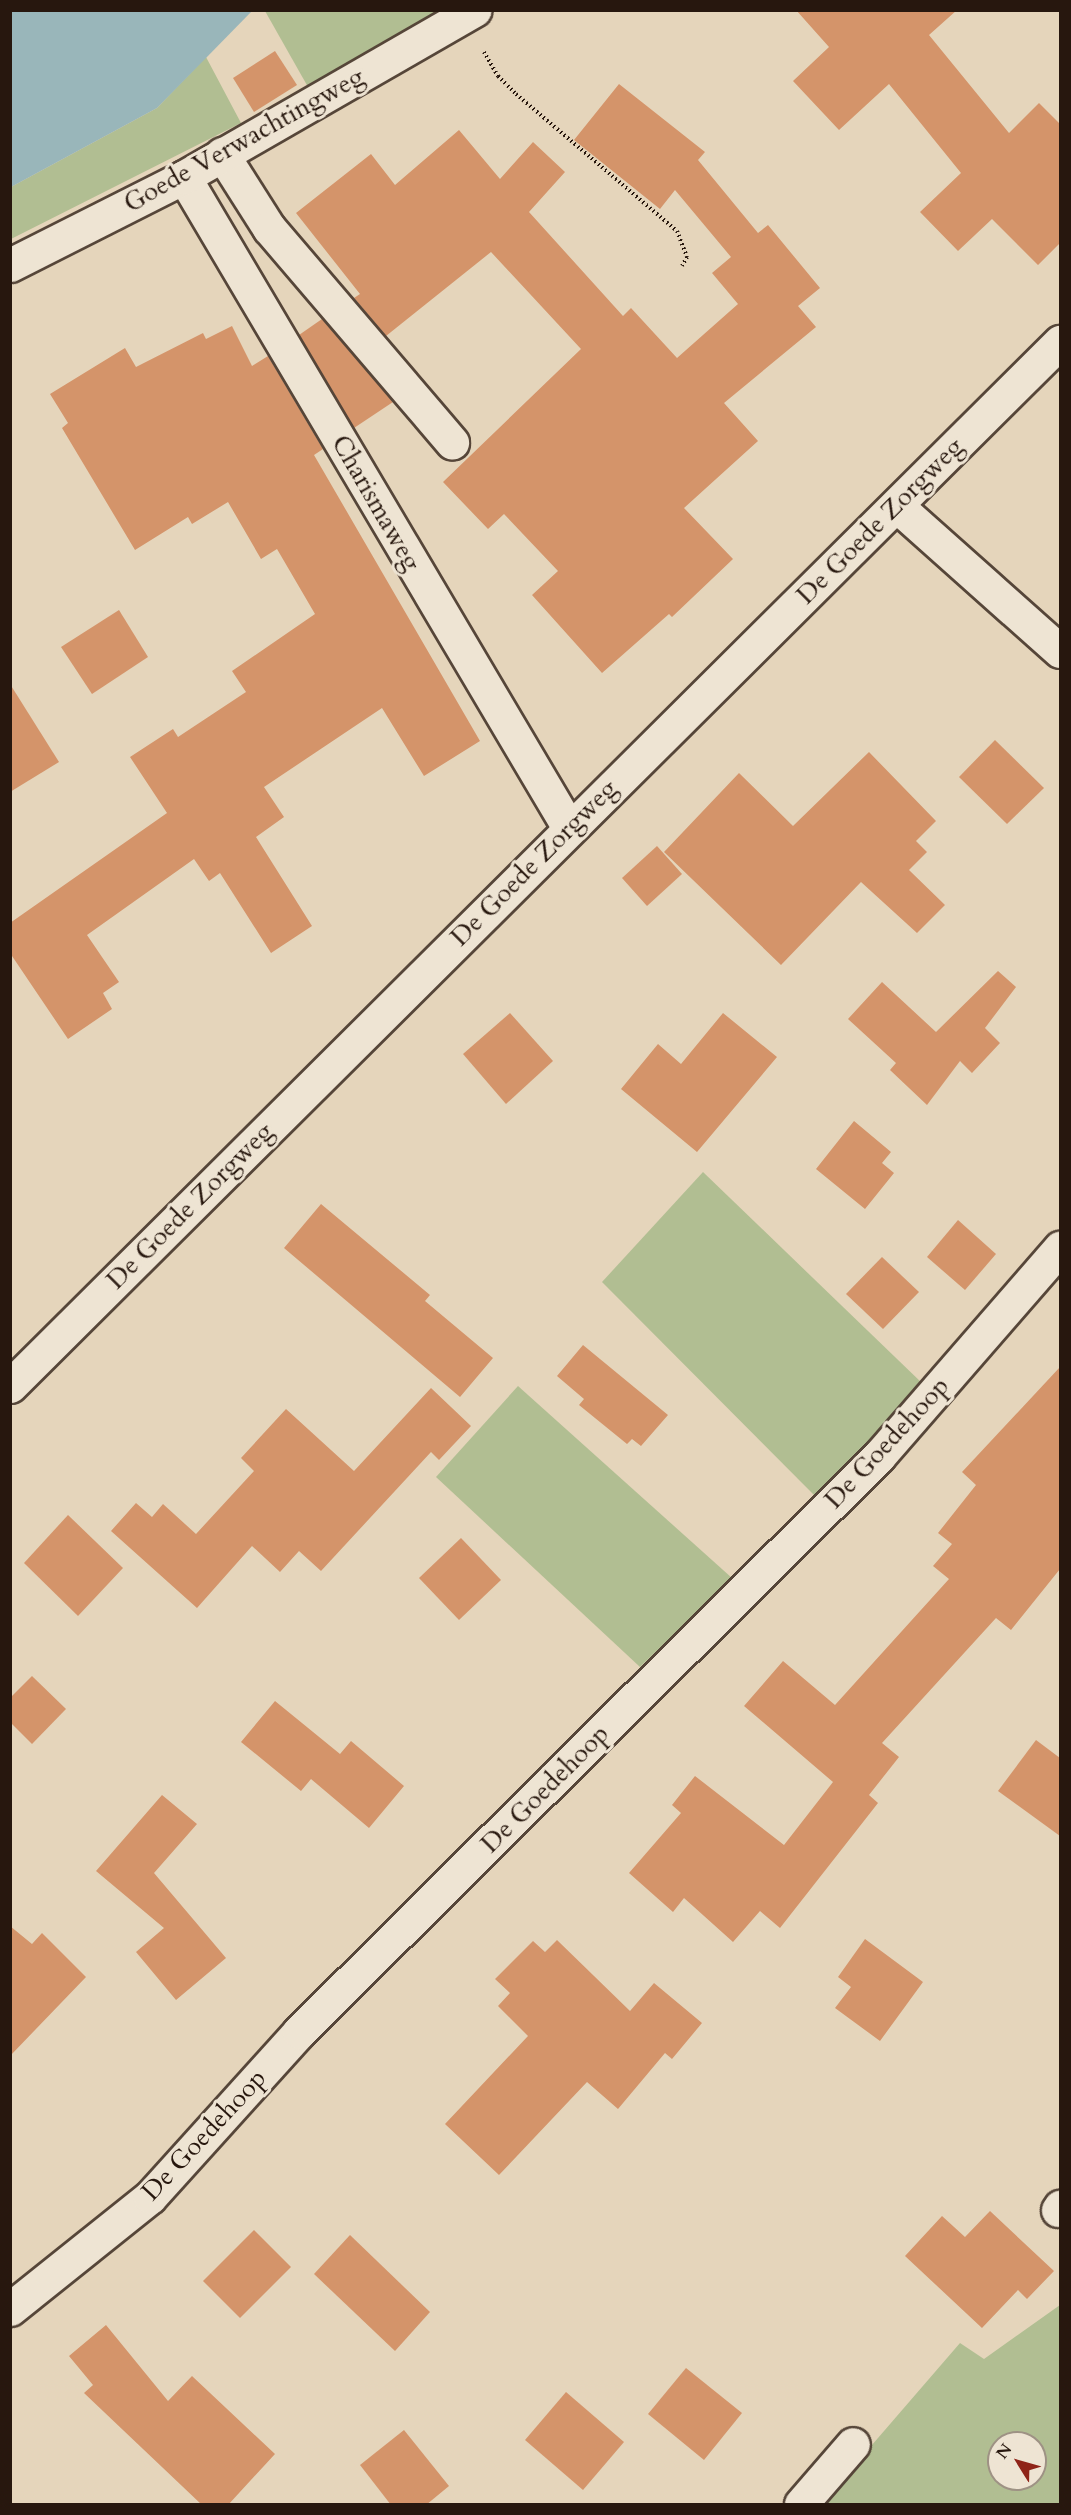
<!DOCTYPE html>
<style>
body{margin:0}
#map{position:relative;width:1071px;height:2515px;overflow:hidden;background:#e5d5bb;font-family:Cardo,serif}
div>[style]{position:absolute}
.green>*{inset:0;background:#b1be92}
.water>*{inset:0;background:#99b6ba}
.building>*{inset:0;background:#d4946a}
.path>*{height:4px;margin-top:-2px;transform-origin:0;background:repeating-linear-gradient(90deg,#27170e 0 1.5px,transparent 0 4.5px)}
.roads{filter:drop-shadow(2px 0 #564639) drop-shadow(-2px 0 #564639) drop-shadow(0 2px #564639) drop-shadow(0 -2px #564639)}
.minor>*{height:33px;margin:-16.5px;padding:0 16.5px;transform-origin:16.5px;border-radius:16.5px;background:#eee4d3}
span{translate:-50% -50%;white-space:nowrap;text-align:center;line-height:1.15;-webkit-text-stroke:6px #eee4d3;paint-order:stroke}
.street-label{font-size:26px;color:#27170e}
.frame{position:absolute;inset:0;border:12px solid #27170e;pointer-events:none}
.north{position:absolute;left:987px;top:2431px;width:60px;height:60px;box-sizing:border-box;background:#eee4d3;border:2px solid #9e9284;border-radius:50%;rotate:307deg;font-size:16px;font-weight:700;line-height:24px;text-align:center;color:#27170e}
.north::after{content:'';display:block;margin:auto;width:21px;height:27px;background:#8f2418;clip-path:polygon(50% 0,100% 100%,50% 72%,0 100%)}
</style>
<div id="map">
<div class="green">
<i style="clip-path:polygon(265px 11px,439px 11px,308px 87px)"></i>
<i style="clip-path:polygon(206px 57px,241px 123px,11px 239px,11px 187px,157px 108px)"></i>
<i style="clip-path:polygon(703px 1172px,923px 1384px,818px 1499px,602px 1282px)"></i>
<i style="clip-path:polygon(518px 1386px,732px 1578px,640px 1667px,436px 1477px)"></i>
<i style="clip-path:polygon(evenodd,1060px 2305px,1060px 2504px,821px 2504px,960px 2343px,984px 2359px,1060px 2305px,999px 2443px,1035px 2443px,1035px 2479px,999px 2479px,999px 2443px)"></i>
</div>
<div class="water">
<i style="clip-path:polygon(11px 10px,252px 10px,252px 11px,157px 108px,11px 187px)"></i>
</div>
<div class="building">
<i style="clip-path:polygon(796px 10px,957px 10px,929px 35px,1009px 133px,1039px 103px,1060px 124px,1060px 243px,1038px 265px,992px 219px,958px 251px,920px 212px,961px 173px,889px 84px,839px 130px,793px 81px,829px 47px)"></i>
<i style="clip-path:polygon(275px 51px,297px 85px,254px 112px,233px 78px)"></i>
<i style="clip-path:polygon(619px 84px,705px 152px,698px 160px,758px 233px,768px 225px,820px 288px,798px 306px,816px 327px,724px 403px,758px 441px,684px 508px,733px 559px,672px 617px,669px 614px,602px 673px,532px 595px,558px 571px,504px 514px,488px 529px,443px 482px,581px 349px,491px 252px,386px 336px,354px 298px,360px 294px,296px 213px,371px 154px,395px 185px,459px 130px,500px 179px,533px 142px,565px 172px,529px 212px,623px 316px,631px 308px,677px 358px,738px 304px,712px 273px,731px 257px,675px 190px,660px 209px,574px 140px)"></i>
<i style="clip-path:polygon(322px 319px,393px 402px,354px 428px,299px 335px)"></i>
<i style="clip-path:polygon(232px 326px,252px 366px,268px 356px,323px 449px,314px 455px,480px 741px,424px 776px,382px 708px,264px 787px,284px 817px,256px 837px,312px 926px,271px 953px,220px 873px,209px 881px,194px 859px,87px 935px,119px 982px,103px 993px,112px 1009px,68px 1039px,10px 953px,10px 923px,167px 813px,130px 757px,173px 729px,178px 737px,246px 692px,232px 671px,315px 614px,277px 549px,261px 559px,228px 502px,192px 524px,188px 517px,135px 550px,62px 428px,68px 423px,50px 394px,125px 348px,136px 367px,203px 333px,206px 339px)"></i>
<i style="clip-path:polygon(119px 610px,148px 657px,92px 694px,61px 647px)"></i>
<i style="clip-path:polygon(10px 684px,59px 762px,10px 792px)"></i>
<i style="clip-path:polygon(995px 740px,1044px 788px,1007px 824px,959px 777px)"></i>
<i style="clip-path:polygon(869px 752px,936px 821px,916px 841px,927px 852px,909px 870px,945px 905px,917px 933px,861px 882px,781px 965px,664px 852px,739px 773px,793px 826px)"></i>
<i style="clip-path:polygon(657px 846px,682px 874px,647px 906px,622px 878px)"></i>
<i style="clip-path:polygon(998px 971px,1016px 987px,985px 1028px,1000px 1043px,972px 1073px,960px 1061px,927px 1105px,890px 1070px,896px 1063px,848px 1019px,882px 982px,936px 1032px)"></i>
<i style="clip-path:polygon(510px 1013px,553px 1061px,506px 1104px,463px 1054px)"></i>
<i style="clip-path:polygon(723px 1013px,777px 1057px,697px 1152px,621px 1089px,658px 1044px,681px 1064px)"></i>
<i style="clip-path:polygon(854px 1121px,891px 1152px,882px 1163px,894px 1173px,865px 1209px,816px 1169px)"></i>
<i style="clip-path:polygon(321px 1204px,430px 1295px,425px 1301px,493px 1358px,460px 1397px,284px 1248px)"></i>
<i style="clip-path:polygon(958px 1220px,996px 1254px,965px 1290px,927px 1257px)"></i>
<i style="clip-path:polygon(882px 1257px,919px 1292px,883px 1329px,846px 1294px)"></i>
<i style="clip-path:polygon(583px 1345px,668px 1415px,641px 1446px,632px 1439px,627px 1444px,579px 1405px,584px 1399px,557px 1376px)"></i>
<i style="clip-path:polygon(1060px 1367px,1060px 1569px,1011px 1630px,996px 1618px,882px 1743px,899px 1757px,869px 1795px,878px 1803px,780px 1928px,760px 1911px,733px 1942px,684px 1898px,673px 1912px,629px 1873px,681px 1813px,672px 1805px,695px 1776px,784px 1845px,833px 1782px,744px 1706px,783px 1661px,835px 1705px,949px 1579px,933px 1566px,952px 1544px,938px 1533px,976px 1485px,962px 1472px)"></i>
<i style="clip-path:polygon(431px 1388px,471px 1426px,439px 1460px,431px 1452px,321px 1571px,299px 1551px,280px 1572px,252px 1546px,197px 1608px,111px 1531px,136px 1503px,152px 1517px,163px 1504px,196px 1534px,254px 1471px,241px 1458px,286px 1409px,354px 1471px)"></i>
<i style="clip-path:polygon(68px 1515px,123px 1568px,78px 1616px,24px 1563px)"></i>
<i style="clip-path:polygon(461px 1538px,501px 1580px,459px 1620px,419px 1578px)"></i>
<i style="clip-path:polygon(32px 1676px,66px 1709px,32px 1744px,10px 1722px,10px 1698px)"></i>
<i style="clip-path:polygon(275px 1701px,340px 1754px,351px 1741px,404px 1786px,369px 1828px,311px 1779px,301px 1791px,241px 1742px)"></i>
<i style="clip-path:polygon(1036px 1740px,1060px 1758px,1060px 1836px,998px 1791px)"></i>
<i style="clip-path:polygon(162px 1795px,197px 1824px,154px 1873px,226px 1958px,176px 2000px,136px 1952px,164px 1928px,96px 1871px)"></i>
<i style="clip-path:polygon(10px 1926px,32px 1944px,42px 1933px,86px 1977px,10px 2056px)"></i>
<i style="clip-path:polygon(865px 1939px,923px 1982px,880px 2041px,835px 2008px,851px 1987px,838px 1977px)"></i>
<i style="clip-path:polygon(557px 1940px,630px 2011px,654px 1983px,702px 2023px,672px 2059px,665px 2053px,618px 2109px,587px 2082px,499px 2175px,445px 2124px,528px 2036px,498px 2006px,510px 1993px,495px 1979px,533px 1941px,545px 1952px)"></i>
<i style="clip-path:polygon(990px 2211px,1054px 2271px,1027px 2299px,1018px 2290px,982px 2328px,905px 2256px,942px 2216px,965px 2237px)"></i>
<i style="clip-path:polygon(254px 2230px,291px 2267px,240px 2318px,203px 2281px)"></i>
<i style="clip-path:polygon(350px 2235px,430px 2312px,395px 2351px,314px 2274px)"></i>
<i style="clip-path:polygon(106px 2325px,168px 2401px,192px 2376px,275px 2454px,228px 2505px,202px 2505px,84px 2393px,93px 2385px,69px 2356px)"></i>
<i style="clip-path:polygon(686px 2368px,742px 2413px,704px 2460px,648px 2414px)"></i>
<i style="clip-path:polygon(566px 2392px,624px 2442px,583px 2490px,525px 2440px)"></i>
<i style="clip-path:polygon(404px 2430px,449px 2486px,426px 2505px,391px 2505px,360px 2465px)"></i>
</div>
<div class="path">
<i style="left:484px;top:52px;width:28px;rotate:60deg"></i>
<i style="left:498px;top:76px;width:25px;rotate:45deg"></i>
<i style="left:516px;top:94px;width:211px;rotate:40.4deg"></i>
<i style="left:677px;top:231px;width:28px;rotate:69deg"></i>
<i style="left:687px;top:257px;width:10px;rotate:119deg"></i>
</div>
<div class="roads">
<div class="minor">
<i style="left:222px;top:154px;width:88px;rotate:57.6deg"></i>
<i style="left:269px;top:228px;width:282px;rotate:49.5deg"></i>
<i style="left:184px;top:177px;width:756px;rotate:59.4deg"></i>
<i style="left:10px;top:265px;width:195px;rotate:-26.8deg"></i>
<i style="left:184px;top:177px;width:335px;rotate:-29.9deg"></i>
<i style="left:897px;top:506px;width:218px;rotate:41.7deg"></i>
<i style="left:10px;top:1386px;width:1481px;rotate:-44.84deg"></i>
<i style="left:1058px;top:2210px;width:4px;rotate:-56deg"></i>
<i style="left:10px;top:2309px;width:179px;rotate:-38.7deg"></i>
<i style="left:150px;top:2197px;width:222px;rotate:-47.9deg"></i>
<i style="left:299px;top:2032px;width:817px;rotate:-44.8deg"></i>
<i style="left:879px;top:1456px;width:276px;rotate:-49deg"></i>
<i style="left:801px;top:2504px;width:79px;rotate:-49.1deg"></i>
</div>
</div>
<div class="street-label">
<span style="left:244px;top:140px;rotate:-29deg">Goede Verwachtingweg</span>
<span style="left:376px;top:503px;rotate:60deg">Charismaweg</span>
<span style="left:880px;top:521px;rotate:-45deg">De Goede Zorgweg</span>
<span style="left:534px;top:863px;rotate:-45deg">De Goede Zorgweg</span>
<span style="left:190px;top:1206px;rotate:-45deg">De Goede Zorgweg</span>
<span style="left:887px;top:1443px;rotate:-47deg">De Goedehoop</span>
<span style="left:545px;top:1789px;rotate:-45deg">De Goedehoop</span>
<span style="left:204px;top:2135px;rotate:-47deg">De Goedehoop</span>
</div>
<div class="frame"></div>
<div class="north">N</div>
</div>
